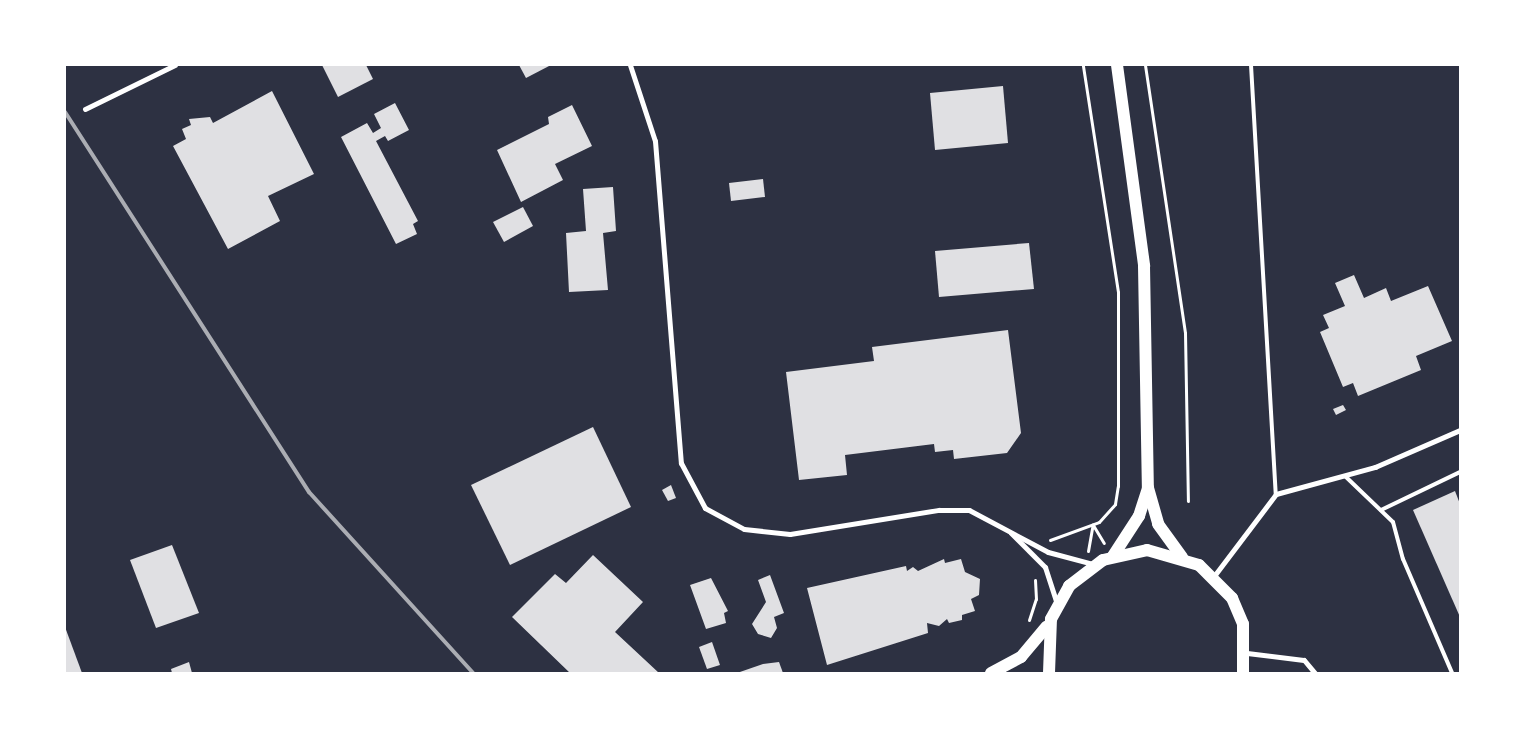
<!DOCTYPE html>
<style>
body{margin:0}
#map{position:relative;width:1525px;height:738px;overflow:hidden;background:#2d3142;font-family:"IBM Plex Sans",sans-serif}
div>[style]{position:absolute}
.building>*{inset:0;background:#e0e0e3}
.path>*{height:3px;margin:-1.5px;padding:0 1.5px;transform-origin:1.5px;border-radius:1.5px;background:#fff}
.service>*{height:4px;margin:-2px;padding:0 2px;transform-origin:2px;border-radius:2px;background:#fff}
.minor>*{height:5px;margin:-2.5px;padding:0 2.5px;transform-origin:2.5px;border-radius:2.5px;background:#fff}
.primary>*{height:12px;margin:-6px;padding:0 6px;transform-origin:6px;border-radius:6px;background:#fff}
.rail>*{height:4px;margin:-2px;padding:0 2px;transform-origin:2px;border-radius:2px;background:#abadb3}
span{translate:-50% -50%;white-space:nowrap;text-align:center;line-height:1.15;-webkit-text-stroke:4.5px #fff;paint-order:stroke}
.frame{position:absolute;inset:0;border:66px solid #fff;pointer-events:none}
</style>
<div id="map">
<div class="building">
<i style="clip-path:polygon(322px 65px,366px 65px,373px 79px,338px 97px)"></i>
<i style="clip-path:polygon(519px 65px,551px 65px,526px 78px)"></i>
<i style="clip-path:polygon(1003px 86px,1008px 143px,935px 150px,930px 93px)"></i>
<i style="clip-path:polygon(272px 91px,314px 174px,268px 196px,280px 221px,228px 249px,173px 146px,186px 139px,182px 129px,191px 125px,189px 119px,210px 117px,213px 123px)"></i>
<i style="clip-path:polygon(395px 103px,409px 130px,388px 141px,385px 136px,376px 141px,418px 221px,413px 224px,417px 234px,396px 244px,341px 137px,367px 123px,373px 133px,381px 128px,374px 114px)"></i>
<i style="clip-path:polygon(572px 105px,592px 146px,555px 164px,563px 180px,521px 202px,497px 150px,549px 124px,548px 117px)"></i>
<i style="clip-path:polygon(763px 179px,765px 197px,731px 201px,729px 183px)"></i>
<i style="clip-path:polygon(613px 187px,616px 231px,603px 233px,608px 290px,569px 292px,566px 233px,586px 231px,583px 189px)"></i>
<i style="clip-path:polygon(523px 207px,533px 226px,504px 242px,493px 222px)"></i>
<i style="clip-path:polygon(1029px 243px,1034px 289px,939px 297px,935px 251px)"></i>
<i style="clip-path:polygon(1354px 275px,1364px 298px,1386px 288px,1391px 301px,1428px 286px,1452px 341px,1416px 356px,1421px 370px,1358px 396px,1353px 383px,1343px 387px,1320px 332px,1329px 328px,1323px 315px,1345px 306px,1335px 283px)"></i>
<i style="clip-path:polygon(1008px 330px,1021px 433px,1007px 453px,954px 459px,953px 450px,935px 452px,934px 444px,845px 455px,847px 475px,799px 480px,786px 372px,874px 361px,872px 347px)"></i>
<i style="clip-path:polygon(1343px 405px,1346px 410px,1336px 415px,1333px 409px)"></i>
<i style="clip-path:polygon(593px 427px,631px 507px,510px 565px,471px 485px)"></i>
<i style="clip-path:polygon(671px 485px,676px 498px,668px 501px,662px 490px)"></i>
<i style="clip-path:polygon(1455px 491px,1460px 504px,1460px 617px,1413px 510px)"></i>
<i style="clip-path:polygon(172px 545px,199px 613px,156px 628px,130px 560px)"></i>
<i style="clip-path:polygon(593px 555px,643px 602px,615px 632px,659px 673px,570px 673px,512px 617px,555px 574px,566px 583px)"></i>
<i style="clip-path:polygon(944px 559px,945px 563px,961px 559px,965px 572px,980px 579px,979px 595px,971px 599px,975px 611px,962px 615px,962px 620px,949px 623px,947px 619px,939px 626px,927px 623px,928px 633px,827px 665px,807px 588px,906px 566px,907px 571px,913px 567px,918px 571px)"></i>
<i style="clip-path:polygon(770px 575px,784px 613px,774px 617px,777px 628px,771px 638px,758px 634px,752px 624px,766px 602px,758px 580px)"></i>
<i style="clip-path:polygon(711px 578px,728px 611px,724px 613px,726px 623px,706px 629px,690px 585px)"></i>
<i style="clip-path:polygon(65px 627px,82px 673px,65px 673px)"></i>
<i style="clip-path:polygon(712px 642px,720px 665px,707px 669px,699px 647px)"></i>
<i style="clip-path:polygon(189px 662px,192px 673px,172px 673px,171px 669px)"></i>
<i style="clip-path:polygon(779px 662px,783px 673px,737px 673px,763px 664px)"></i>
</div>
<div class="path">
<i style="left:1145px;top:65px;width:271px;rotate:81.5deg"></i>
<i style="left:1185px;top:333px;width:168px;rotate:89deg"></i>
<i style="left:1093px;top:525px;width:21px;rotate:59deg"></i>
<i style="left:1050px;top:540px;width:52px;rotate:-20.2deg"></i>
<i style="left:1099px;top:522px;width:24px;rotate:-48deg"></i>
<i style="left:1115px;top:504px;width:18px;rotate:-81deg"></i>
<i style="left:1118px;top:486px;width:194px;rotate:-90deg"></i>
<i style="left:1118px;top:292px;width:230px;rotate:-98.8deg"></i>
<i style="left:1088px;top:551px;width:27px;rotate:-80deg"></i>
<i style="left:1029px;top:620px;width:22px;rotate:-72deg"></i>
<i style="left:1036px;top:599px;width:19px;rotate:-93deg"></i>
</div>
<div class="service">
<i style="left:1251px;top:65px;width:430px;rotate:86.7deg"></i>
<i style="left:1346px;top:477px;width:65px;rotate:43.8deg"></i>
<i style="left:1393px;top:522px;width:38px;rotate:75deg"></i>
<i style="left:1403px;top:559px;width:124px;rotate:66.7deg"></i>
<i style="left:1381px;top:510px;width:88px;rotate:-25.7deg"></i>
</div>
<div class="minor">
<i style="left:630px;top:65px;width:80px;rotate:71.8deg"></i>
<i style="left:655px;top:141px;width:323px;rotate:85.4deg"></i>
<i style="left:681px;top:463px;width:51px;rotate:61.9deg"></i>
<i style="left:705px;top:508px;width:44px;rotate:28.3deg"></i>
<i style="left:744px;top:529px;width:46px;rotate:6.2deg"></i>
<i style="left:790px;top:534px;width:151px;rotate:-9.2deg"></i>
<i style="left:939px;top:510px;width:30px"></i>
<i style="left:969px;top:510px;width:89px;rotate:28deg"></i>
<i style="left:1048px;top:552px;width:47px;rotate:14.9deg"></i>
<i style="left:85px;top:109px;width:100px;rotate:-26.1deg"></i>
<i style="left:1011px;top:533px;width:48px;rotate:45deg"></i>
<i style="left:1045px;top:567px;width:38px;rotate:72deg"></i>
<i style="left:1214px;top:576px;width:103px;rotate:-52.9deg"></i>
<i style="left:1276px;top:494px;width:103px;rotate:-15.3deg"></i>
<i style="left:1375px;top:467px;width:93px;rotate:-23.5deg"></i>
<i style="left:1247px;top:653px;width:57px;rotate:7deg"></i>
<i style="left:1304px;top:660px;width:17px;rotate:50deg"></i>
</div>
<div class="primary">
<i style="left:1117px;top:65px;width:203px;rotate:82.3deg"></i>
<i style="left:1144px;top:266px;width:222px;rotate:89deg"></i>
<i style="left:1148px;top:488px;width:37px;rotate:74deg"></i>
<i style="left:1158px;top:524px;width:41px;rotate:54deg"></i>
<i style="left:1113px;top:556px;width:48px;rotate:-57deg"></i>
<i style="left:1139px;top:516px;width:29px;rotate:-72deg"></i>
<i style="left:991px;top:673px;width:34px;rotate:-28deg"></i>
<i style="left:1021px;top:657px;width:40px;rotate:-50deg"></i>
<i style="left:1049px;top:673px;width:54px;rotate:-87.9deg"></i>
<i style="left:1051px;top:619px;width:38px;rotate:-61deg"></i>
<i style="left:1069px;top:586px;width:43px;rotate:-37.4deg"></i>
<i style="left:1103px;top:560px;width:45px;rotate:-12.8deg"></i>
<i style="left:1147px;top:550px;width:54px;rotate:16.1deg"></i>
<i style="left:1199px;top:565px;width:47px;rotate:45deg"></i>
<i style="left:1232px;top:598px;width:28px;rotate:67deg"></i>
<i style="left:1243px;top:624px;width:49px;rotate:90deg"></i>
</div>
<div class="rail">
<i style="left:65px;top:112px;width:452px;rotate:57.3deg"></i>
<i style="left:309px;top:492px;width:244px;rotate:47.8deg"></i>
</div>
<div class="frame"></div>
</div>
